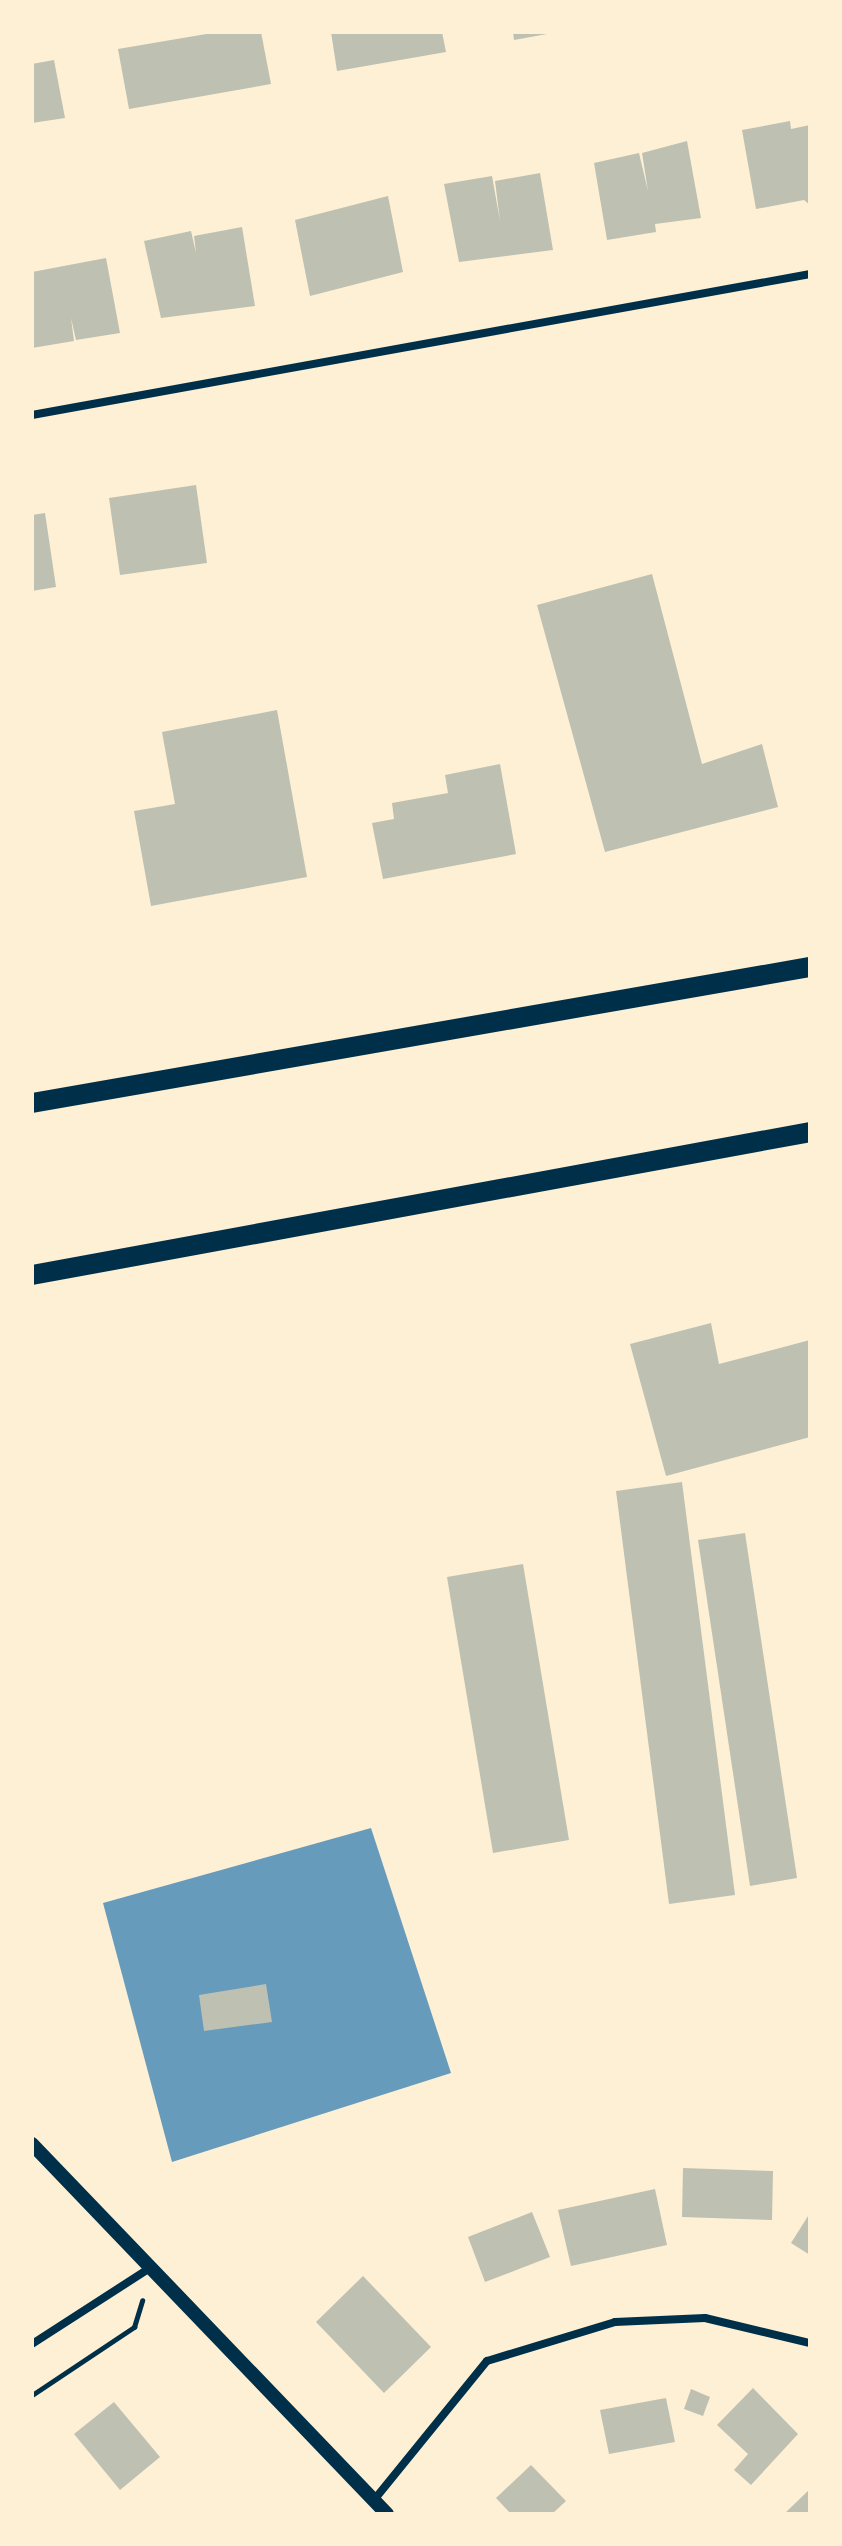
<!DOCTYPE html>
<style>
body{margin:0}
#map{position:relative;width:842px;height:2546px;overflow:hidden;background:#fdf0d5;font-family:"Crimson Pro",serif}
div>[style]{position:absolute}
.water>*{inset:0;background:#669bbc}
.building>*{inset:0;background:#bec0b2}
.path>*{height:5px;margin:-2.5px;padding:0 2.5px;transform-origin:2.5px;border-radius:2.5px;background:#003049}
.minor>*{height:8px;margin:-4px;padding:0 4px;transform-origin:4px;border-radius:4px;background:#003049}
.tertiary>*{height:14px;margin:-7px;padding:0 7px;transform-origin:7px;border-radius:7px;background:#003049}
.primary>*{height:20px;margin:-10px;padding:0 10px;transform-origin:10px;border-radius:10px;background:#003049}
span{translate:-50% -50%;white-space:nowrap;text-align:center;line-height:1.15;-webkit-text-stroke:8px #fdf0d5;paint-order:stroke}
.frame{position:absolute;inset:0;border:34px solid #fdf0d5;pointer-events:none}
</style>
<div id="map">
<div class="water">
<i style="clip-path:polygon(371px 1828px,451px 2073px,172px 2162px,103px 1903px)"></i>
</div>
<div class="building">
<i style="clip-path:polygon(218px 32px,261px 32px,271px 84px,129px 109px,118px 49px)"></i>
<i style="clip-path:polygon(331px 32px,442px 32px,446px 52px,337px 71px)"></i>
<i style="clip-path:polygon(513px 32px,547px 32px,547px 34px,514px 40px)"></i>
<i style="clip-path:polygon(54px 60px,65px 118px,32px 123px,32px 64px)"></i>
<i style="clip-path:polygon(790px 121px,791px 129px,810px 125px,810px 205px,804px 200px,756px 209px,742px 130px)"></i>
<i style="clip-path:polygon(687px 141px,701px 218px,655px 224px,656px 232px,607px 240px,594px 163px,639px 153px,648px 191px,642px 153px)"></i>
<i style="clip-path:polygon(540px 173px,553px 250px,459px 262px,444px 184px,492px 176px,500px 221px,495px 181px)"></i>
<i style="clip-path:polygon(388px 196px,403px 272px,310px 296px,295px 220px)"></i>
<i style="clip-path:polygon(242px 227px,255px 306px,161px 318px,144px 241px,191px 231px,196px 253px,194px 236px)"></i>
<i style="clip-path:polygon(106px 258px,120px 333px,76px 340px,71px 318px,74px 341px,32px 348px,32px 272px)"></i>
<i style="clip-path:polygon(196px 485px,207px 563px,120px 575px,109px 498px)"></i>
<i style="clip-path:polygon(45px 513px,56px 587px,32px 591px,32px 515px)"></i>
<i style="clip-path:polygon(652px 574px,702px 764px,762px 744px,778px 807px,605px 852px,537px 605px)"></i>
<i style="clip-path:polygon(277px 710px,307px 877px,151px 906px,134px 811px,175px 804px,162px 732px)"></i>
<i style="clip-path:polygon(500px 764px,516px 854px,383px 879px,372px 823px,394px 819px,392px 803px,448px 793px,445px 775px)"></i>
<i style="clip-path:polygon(711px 1323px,719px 1364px,810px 1340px,810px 1437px,666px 1476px,630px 1344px)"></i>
<i style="clip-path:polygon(682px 1482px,735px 1895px,669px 1904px,616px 1491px)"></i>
<i style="clip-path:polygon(745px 1533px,797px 1878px,750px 1886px,698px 1540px)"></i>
<i style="clip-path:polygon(523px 1564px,569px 1840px,493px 1853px,447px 1577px)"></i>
<i style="clip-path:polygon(266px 1984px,272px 2022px,204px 2031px,199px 1995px)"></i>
<i style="clip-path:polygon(683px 2168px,773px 2171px,772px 2220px,682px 2217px)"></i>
<i style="clip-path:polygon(655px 2189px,667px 2245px,571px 2266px,558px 2210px)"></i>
<i style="clip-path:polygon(532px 2212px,550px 2257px,485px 2282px,468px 2237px)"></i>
<i style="clip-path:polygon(810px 2213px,810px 2255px,791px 2243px)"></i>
<i style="clip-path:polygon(363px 2276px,431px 2347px,384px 2393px,316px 2322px)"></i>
<i style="clip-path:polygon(753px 2388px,798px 2434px,751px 2485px,734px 2470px,748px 2454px,717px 2425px)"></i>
<i style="clip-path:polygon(691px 2389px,710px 2397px,703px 2416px,684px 2409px)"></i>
<i style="clip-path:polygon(666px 2398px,675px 2442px,609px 2454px,600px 2410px)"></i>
<i style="clip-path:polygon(114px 2402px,160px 2457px,120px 2490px,74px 2434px)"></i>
<i style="clip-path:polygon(531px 2465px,566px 2501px,552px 2514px,511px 2514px,496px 2498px)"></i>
<i style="clip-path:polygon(810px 2489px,810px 2514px,784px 2514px)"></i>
</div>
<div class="path">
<i style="left:32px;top:2395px;width:123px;rotate:-33.7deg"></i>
<i style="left:134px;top:2327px;width:28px;rotate:-73deg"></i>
</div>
<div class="minor">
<i style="left:32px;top:415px;width:791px;rotate:-10.27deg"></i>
<i style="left:32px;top:2344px;width:140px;rotate:-32.8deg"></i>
<i style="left:374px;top:2500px;width:179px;rotate:-50.9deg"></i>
<i style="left:487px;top:2361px;width:134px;rotate:-16.9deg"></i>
<i style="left:615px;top:2322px;width:90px;rotate:-2.5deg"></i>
<i style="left:705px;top:2318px;width:108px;rotate:13.4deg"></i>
</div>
<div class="tertiary">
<i style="left:32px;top:2144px;width:513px;rotate:46.19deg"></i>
</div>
<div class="primary">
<i style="left:32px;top:1103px;width:790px;rotate:-9.92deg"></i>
<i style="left:32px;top:1275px;width:791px;rotate:-10.41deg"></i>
</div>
<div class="frame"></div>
</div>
